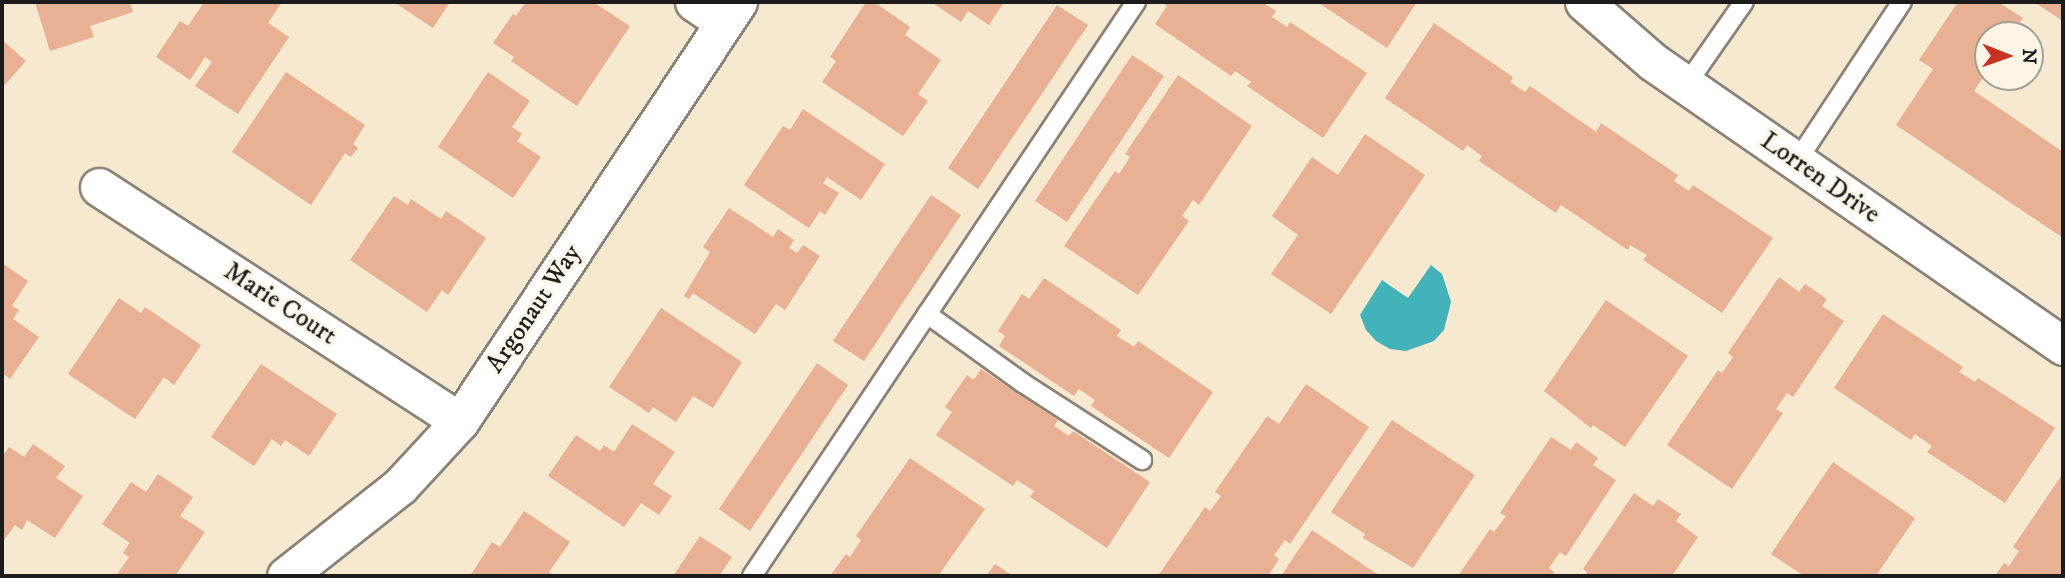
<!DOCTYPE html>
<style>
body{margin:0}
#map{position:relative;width:2065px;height:578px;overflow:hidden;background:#f7e8d0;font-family:"IM FELL DW Pica",serif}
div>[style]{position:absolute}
.water>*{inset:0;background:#42b3b9}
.building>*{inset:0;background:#e9b193}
.roads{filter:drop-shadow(2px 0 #8a8276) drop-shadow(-2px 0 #8a8276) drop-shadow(0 2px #8a8276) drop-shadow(0 -2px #8a8276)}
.service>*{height:18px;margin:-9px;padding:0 9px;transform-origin:9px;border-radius:9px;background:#fff}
.minor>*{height:37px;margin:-18.5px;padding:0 18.5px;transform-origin:18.5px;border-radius:18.5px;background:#fff}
span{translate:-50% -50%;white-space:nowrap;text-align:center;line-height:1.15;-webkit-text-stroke:6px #fcf5e5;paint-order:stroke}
.street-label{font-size:26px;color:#1c1c1c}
.frame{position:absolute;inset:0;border:4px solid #1c1c1c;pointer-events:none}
.north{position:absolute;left:1974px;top:21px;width:70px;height:70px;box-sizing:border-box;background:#fcf5e5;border:2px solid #a29e95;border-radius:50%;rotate:91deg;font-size:19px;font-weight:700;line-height:28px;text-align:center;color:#1c1c1c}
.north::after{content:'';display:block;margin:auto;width:24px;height:32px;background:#c8321e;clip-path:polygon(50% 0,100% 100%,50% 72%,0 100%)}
</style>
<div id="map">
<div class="water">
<i style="clip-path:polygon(1431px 265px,1442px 274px,1451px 302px,1444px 330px,1434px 341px,1406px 351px,1390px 349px,1376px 341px,1366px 330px,1360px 315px,1382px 280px,1408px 298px)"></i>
</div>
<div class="building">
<i style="clip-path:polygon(35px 2px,130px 2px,133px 12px,90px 26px,94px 37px,50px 51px)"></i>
<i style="clip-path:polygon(204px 2px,282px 2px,268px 23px,289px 37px,238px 114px,195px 86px,212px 62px,205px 57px,190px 80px,156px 57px,180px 21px,188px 26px)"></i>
<i style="clip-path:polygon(394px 2px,450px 2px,433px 28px)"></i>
<i style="clip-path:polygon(526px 2px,593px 2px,630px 26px,577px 106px,511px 61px,514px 57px,493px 43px,513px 14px,516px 16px)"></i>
<i style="clip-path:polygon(866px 2px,874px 2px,910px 27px,905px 35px,941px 60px,918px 94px,928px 101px,903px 136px,822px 82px,836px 61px,830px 57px)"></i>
<i style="clip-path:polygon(931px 2px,1004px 2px,989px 25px,968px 11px,961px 22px)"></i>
<i style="clip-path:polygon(1161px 2px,1262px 2px,1276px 11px,1272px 17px,1287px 27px,1290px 22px,1367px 73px,1323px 138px,1247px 86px,1251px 82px,1235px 71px,1231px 76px,1155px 24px,1167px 6px)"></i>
<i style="clip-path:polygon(1317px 2px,1417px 2px,1387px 48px)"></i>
<i style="clip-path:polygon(1958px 2px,1998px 2px,2023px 18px,2011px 35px,1988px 35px,1988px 70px,1974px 91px,2063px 152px,2063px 238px,1896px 125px,1933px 69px,1919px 60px)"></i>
<i style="clip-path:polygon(2034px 2px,2063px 2px,2063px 21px)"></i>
<i style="clip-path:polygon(1057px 5px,1088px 25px,978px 189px,948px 168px)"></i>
<i style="clip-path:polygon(1434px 23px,1513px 77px,1510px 82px,1525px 92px,1530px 86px,1596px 132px,1601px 123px,1678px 175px,1674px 181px,1689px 191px,1693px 185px,1773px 238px,1722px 313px,1643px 260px,1647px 255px,1630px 245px,1628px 250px,1561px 205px,1556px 213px,1479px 161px,1482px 156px,1467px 145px,1463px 151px,1385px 98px)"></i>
<i style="clip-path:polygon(2px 40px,26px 61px,2px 88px)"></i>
<i style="clip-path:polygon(1132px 55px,1164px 76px,1067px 222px,1035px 201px)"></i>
<i style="clip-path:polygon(286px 72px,365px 125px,353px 144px,358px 148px,351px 157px,345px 153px,311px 205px,232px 152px)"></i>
<i style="clip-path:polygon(488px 72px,530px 101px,512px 127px,522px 134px,517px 141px,541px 157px,513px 198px,438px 147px)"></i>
<i style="clip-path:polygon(1178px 75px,1252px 126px,1199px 205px,1193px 200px,1182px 216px,1189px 221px,1138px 295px,1064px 246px,1115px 171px,1119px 174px,1130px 157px,1125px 154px)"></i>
<i style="clip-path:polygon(803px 109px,885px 164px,861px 200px,827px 177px,823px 183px,839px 193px,825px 215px,820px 211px,809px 228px,744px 185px,783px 126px,790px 130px)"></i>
<i style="clip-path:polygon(1365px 134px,1425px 175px,1331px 314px,1271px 274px,1298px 235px,1272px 216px,1312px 157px,1338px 175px)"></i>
<i style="clip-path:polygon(931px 195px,961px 215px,864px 361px,833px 341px)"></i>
<i style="clip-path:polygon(394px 196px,408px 205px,411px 199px,441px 219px,446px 211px,486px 238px,448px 295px,442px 290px,427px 312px,350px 260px)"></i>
<i style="clip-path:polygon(729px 208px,773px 237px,778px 229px,794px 240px,789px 248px,797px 253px,803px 245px,820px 256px,785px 310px,776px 304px,755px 334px,693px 293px,689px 299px,684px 296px,710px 252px,703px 247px)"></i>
<i style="clip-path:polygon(2px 263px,28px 281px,12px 306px,19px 310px,13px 319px,39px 337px,10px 379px,2px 373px)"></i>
<i style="clip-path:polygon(1779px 277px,1799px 292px,1805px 284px,1827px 299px,1822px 306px,1844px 321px,1793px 397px,1787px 393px,1776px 409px,1783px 413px,1732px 489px,1667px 445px,1718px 370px,1722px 373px,1733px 357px,1728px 353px)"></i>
<i style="clip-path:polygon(1044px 278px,1121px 330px,1117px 336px,1134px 347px,1138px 341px,1213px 392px,1169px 458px,1091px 406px,1095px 400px,1079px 389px,1074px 396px,999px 346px,1005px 336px,998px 331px,1022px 294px,1029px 299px)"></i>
<i style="clip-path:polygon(119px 298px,141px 313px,145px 307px,201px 345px,174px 385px,164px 377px,135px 419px,68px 374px)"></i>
<i style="clip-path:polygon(1606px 300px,1688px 356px,1625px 447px,1593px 425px,1591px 428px,1544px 391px)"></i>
<i style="clip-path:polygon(661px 308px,742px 362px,713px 408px,693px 396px,676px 422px,653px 407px,649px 413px,609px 387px)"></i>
<i style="clip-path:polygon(1883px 314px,1963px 367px,1959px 372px,1975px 382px,1978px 378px,2055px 428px,2005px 503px,1927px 452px,1932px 446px,1915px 434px,1911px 440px,1834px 388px)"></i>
<i style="clip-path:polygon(817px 363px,848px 385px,750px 531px,719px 509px)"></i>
<i style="clip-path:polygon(261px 364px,337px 414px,309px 456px,285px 440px,281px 446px,272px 439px,254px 466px,211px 437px)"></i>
<i style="clip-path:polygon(981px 369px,1058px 420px,1054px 426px,1069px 436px,1073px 431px,1150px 482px,1107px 548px,1030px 497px,1034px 491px,1017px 480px,1013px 486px,936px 435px,952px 412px,945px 407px,967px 375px,974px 380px)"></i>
<i style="clip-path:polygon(1306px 384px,1369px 427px,1290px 544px,1285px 540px,1274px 555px,1279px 559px,1268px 576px,1158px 576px,1205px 507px,1210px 511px,1221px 496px,1215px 492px,1267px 416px,1279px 424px)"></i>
<i style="clip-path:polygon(1392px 420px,1475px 475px,1413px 568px,1363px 538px,1365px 534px,1331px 512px)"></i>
<i style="clip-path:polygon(632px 424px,675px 452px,653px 484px,672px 496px,659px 515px,641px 503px,624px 527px,548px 476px,576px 435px,600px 451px,604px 445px,614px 452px)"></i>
<i style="clip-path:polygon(1551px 437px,1571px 450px,1576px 442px,1598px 458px,1593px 465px,1616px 480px,1566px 556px,1560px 552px,1549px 568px,1554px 572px,1552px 576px,1458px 576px,1490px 529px,1494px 532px,1506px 516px,1500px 513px)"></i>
<i style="clip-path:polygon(33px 444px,65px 466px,56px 478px,83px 496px,55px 538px,27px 520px,22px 530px,15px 525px,2px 543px,2px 457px,9px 447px,24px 457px)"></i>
<i style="clip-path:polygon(910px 458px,985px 509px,938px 576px,830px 576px,846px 554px,850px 557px,861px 540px,856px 536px)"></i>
<i style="clip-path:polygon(1833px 462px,1915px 518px,1876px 576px,1804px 576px,1771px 554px)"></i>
<i style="clip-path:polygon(2063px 473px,2063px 576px,1995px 576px,2004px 563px,2009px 566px,2019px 551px,2013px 547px)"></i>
<i style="clip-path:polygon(158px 474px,193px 497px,180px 516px,205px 532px,175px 576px,116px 576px,129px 557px,123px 553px,130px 543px,102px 524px,131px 482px,146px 492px)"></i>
<i style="clip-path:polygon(1634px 493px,1653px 506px,1658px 499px,1681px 514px,1676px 521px,1698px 537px,1672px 576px,1585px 576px,1587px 572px,1583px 569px)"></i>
<i style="clip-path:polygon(524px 511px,570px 542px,549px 572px,555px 576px,470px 576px,492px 542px,500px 547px)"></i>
<i style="clip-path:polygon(1312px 530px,1380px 576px,1281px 576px)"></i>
<i style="clip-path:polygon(700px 536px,732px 557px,719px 576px,673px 576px)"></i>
<i style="clip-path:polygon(995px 564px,1013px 576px,986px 576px)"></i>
</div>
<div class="roads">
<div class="service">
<i style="left:1686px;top:85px;width:101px;rotate:-55.1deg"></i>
<i style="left:1797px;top:161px;width:191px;rotate:-56.6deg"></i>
<i style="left:927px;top:314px;width:118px;rotate:35.7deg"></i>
<i style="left:1023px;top:383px;width:142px;rotate:32.9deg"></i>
<i style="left:752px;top:576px;width:691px;rotate:-56.22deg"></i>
</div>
<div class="minor">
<i style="left:694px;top:2px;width:36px;rotate:34deg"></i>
<i style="left:1584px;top:2px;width:91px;rotate:41deg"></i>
<i style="left:1653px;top:62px;width:499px;rotate:34.7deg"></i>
<i style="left:99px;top:187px;width:430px;rotate:33deg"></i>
<i style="left:286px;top:576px;width:145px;rotate:-38.3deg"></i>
<i style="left:400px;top:486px;width:88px;rotate:-47.3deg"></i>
<i style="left:460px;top:421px;width:503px;rotate:-56.44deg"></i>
</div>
</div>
<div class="street-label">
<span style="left:1820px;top:178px;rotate:35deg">Lorren Drive</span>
<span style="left:280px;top:304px;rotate:33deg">Marie Court</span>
<span style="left:534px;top:309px;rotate:-56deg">Argonaut Way</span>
</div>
<div class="frame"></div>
<div class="north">N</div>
</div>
